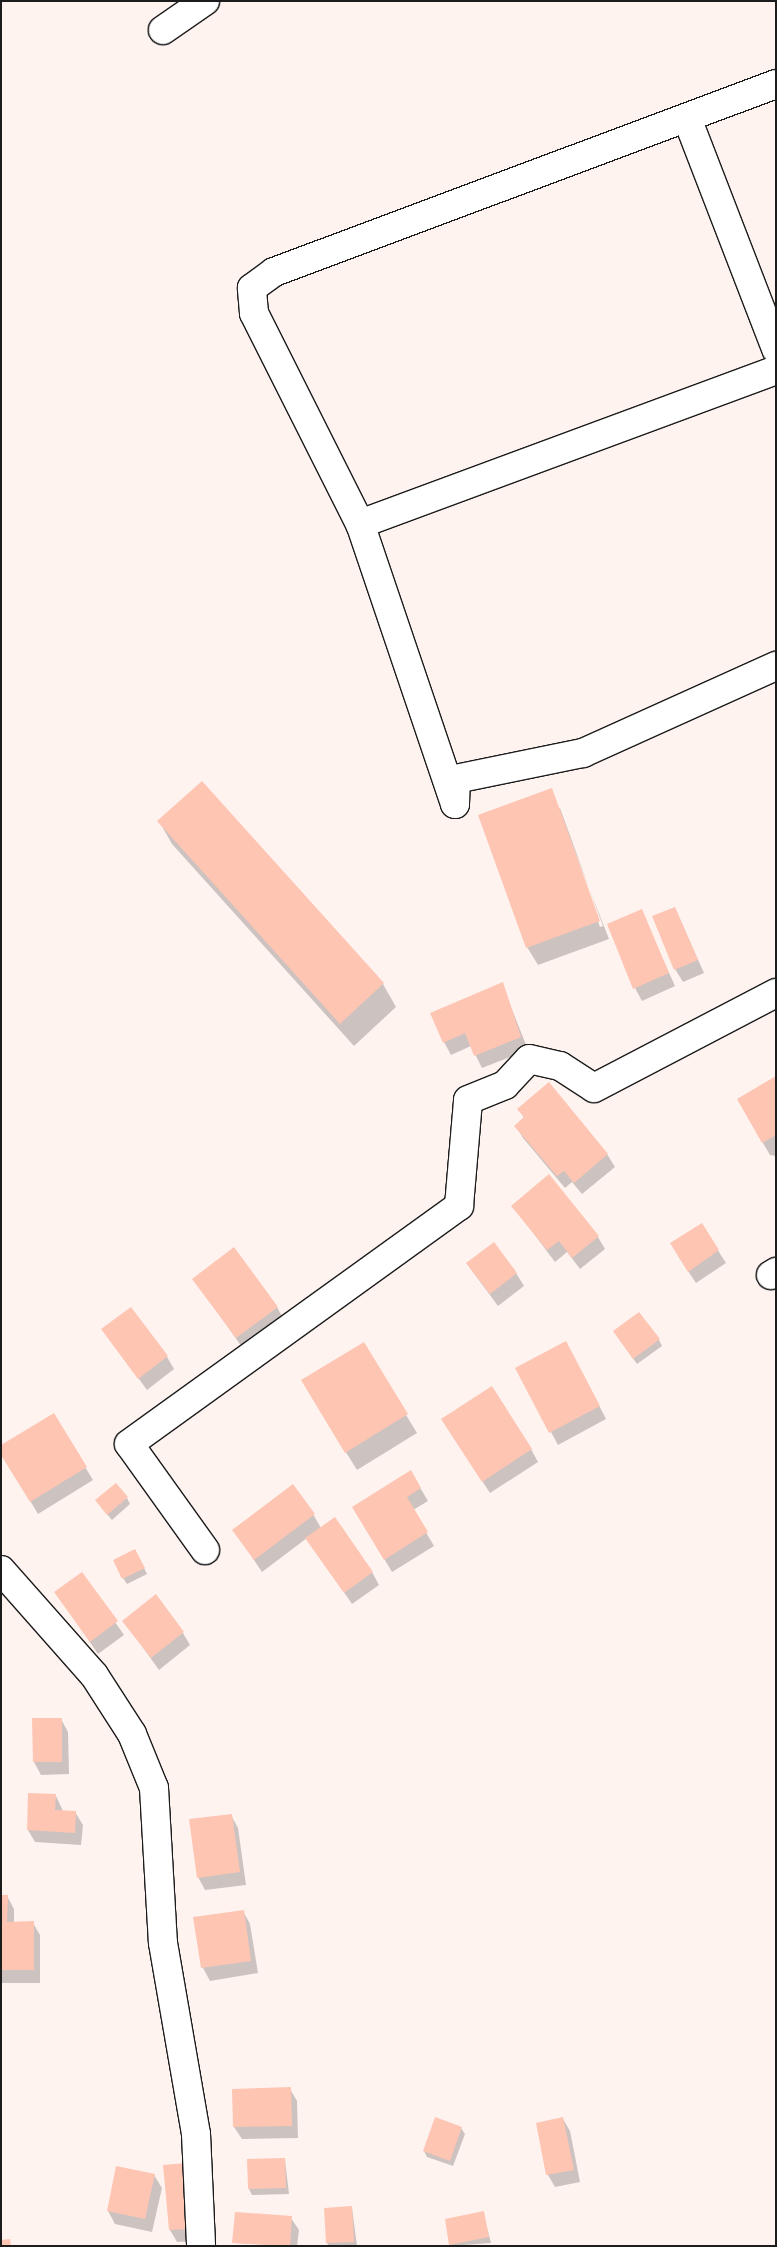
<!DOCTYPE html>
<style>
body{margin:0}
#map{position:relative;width:777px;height:2247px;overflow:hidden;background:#fff3f0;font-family:Delius,sans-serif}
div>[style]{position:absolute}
.shadow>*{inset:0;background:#0003}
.building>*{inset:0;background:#fec5b3}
.roads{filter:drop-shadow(1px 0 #1c1c1c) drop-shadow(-1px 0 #1c1c1c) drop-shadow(0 1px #1c1c1c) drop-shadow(0 -1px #1c1c1c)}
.minor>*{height:28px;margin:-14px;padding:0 14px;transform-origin:14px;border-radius:14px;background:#fff}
span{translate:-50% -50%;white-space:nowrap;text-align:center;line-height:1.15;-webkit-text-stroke:4px #fff;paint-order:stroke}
.frame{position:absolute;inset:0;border:2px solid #1c1c1c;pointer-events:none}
</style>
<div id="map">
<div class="shadow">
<i style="clip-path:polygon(202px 783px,383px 984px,396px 1007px,354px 1046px,172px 844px,159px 821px)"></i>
<i style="clip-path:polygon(evenodd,551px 790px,609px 939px,538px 965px,527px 947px,551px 790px,558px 808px,560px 808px,603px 926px,600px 927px,558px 808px)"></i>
<i style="clip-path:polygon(675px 908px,704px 973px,683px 982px,675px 969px)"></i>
<i style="clip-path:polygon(641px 911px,675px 986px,642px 1001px,635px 988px)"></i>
<i style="clip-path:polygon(502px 984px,528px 1050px,482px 1068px,471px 1046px,451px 1055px,444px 1042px)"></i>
<i style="clip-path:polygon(776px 1078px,776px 1156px,770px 1155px,738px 1100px)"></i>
<i style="clip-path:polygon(519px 1109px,607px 1154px,615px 1167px,582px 1194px,572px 1182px,565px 1188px,523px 1138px,516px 1126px,524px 1118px)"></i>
<i style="clip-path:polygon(513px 1206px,598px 1237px,605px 1249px,580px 1269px,567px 1252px,555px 1262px)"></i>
<i style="clip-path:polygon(701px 1224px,726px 1263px,696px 1283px,678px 1256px)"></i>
<i style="clip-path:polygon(467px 1264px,516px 1273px,524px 1286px,498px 1306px)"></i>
<i style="clip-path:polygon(194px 1279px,277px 1307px,284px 1320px,244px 1350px)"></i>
<i style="clip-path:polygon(103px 1330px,167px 1357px,174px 1369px,147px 1390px)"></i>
<i style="clip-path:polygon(614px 1332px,659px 1340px,662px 1346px,637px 1364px)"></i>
<i style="clip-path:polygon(573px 1355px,606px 1419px,558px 1445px,517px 1369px)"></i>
<i style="clip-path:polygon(313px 1399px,406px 1415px,417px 1433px,357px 1470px)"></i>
<i style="clip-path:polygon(450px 1432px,531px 1449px,538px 1462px,490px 1493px)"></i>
<i style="clip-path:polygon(1px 1452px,85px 1467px,93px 1480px,38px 1514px)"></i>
<i style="clip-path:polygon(411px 1472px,428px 1501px,413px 1510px,434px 1546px,392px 1572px,361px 1520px)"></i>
<i style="clip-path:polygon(127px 1498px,130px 1504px,112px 1520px,100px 1506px)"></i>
<i style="clip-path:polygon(313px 1514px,321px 1528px,372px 1572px,379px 1585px,352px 1604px,307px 1538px,262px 1572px,234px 1530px)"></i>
<i style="clip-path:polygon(135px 1550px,147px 1574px,127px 1584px,123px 1578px)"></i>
<i style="clip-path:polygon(82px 1574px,124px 1635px,98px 1654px,56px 1593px)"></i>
<i style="clip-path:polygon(124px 1621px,183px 1633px,190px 1645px,159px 1670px)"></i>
<i style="clip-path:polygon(61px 1719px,68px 1732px,69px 1774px,41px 1775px,34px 1762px)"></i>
<i style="clip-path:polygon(56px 1796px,63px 1811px,75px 1812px,83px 1825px,81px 1845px,35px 1842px,28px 1830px)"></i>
<i style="clip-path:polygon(231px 1815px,238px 1828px,246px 1885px,205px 1890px,198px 1877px)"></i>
<i style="clip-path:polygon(1px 1896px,7px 1896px,14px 1909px,14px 1923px,33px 1923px,40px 1935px,40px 1983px,1px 1983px)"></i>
<i style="clip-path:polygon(243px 1911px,250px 1924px,258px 1973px,210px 1981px,203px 1968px,195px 1918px)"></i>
<i style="clip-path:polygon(290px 2089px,297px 2101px,298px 2138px,242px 2139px,234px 2127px)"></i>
<i style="clip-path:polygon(563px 2119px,570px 2131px,580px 2182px,555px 2187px,548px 2175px,537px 2124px)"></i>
<i style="clip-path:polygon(461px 2128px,465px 2134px,453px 2166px,427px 2157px,424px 2151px)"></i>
<i style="clip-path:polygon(285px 2160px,289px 2194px,252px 2195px,249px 2189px)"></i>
<i style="clip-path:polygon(117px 2167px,154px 2175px,162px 2188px,152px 2232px,115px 2224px,108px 2211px)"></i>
<i style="clip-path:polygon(193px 2177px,198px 2241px,177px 2242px,170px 2230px)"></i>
<i style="clip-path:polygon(352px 2208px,357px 2246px,329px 2246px,327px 2243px)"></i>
<i style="clip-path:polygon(483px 2213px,491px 2243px,451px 2246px,451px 2244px)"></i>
<i style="clip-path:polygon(291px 2218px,299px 2230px,297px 2246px,234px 2243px)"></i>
</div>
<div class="building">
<i style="clip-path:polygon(202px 781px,384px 983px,340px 1024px,157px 821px)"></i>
<i style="clip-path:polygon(552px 788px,600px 921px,526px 948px,478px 815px)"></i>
<i style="clip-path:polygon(675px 907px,698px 960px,674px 970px,652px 916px)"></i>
<i style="clip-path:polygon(642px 909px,669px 973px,633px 989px,607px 924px)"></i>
<i style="clip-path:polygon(503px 982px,521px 1037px,474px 1056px,465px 1033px,443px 1043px,430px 1013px)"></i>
<i style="clip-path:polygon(776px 1076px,776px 1135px,762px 1143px,737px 1099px)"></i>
<i style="clip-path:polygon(549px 1082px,608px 1154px,574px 1183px,564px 1171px,557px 1176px,514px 1126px,524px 1117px,517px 1109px)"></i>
<i style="clip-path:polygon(549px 1174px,599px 1236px,572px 1258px,559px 1241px,547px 1250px,511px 1206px)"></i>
<i style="clip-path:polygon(702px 1223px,719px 1250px,688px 1272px,670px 1243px)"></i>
<i style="clip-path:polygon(494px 1242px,517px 1273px,490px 1294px,466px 1263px)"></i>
<i style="clip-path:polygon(234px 1247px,278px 1307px,236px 1338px,192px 1279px)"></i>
<i style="clip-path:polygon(131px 1307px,168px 1356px,138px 1379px,101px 1329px)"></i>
<i style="clip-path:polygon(639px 1312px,660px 1339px,633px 1359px,613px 1331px)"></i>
<i style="clip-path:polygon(566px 1341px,600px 1406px,549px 1433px,515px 1368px)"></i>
<i style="clip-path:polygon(364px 1342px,408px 1414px,345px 1453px,301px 1380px)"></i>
<i style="clip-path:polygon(492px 1386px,532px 1449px,482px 1482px,441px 1419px)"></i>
<i style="clip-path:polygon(54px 1413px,87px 1467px,30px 1502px,1px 1455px,1px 1445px)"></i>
<i style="clip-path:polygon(411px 1470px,421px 1488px,407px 1497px,428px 1532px,384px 1560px,352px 1507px)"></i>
<i style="clip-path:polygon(116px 1483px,128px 1497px,107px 1515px,95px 1500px)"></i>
<i style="clip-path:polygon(293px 1484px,315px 1514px,254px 1560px,232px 1530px)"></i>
<i style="clip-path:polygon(335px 1517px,373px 1572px,344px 1593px,305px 1538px)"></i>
<i style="clip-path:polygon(135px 1549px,145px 1568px,122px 1579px,113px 1560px)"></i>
<i style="clip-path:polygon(82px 1572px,118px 1621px,90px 1642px,54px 1592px)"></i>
<i style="clip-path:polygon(156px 1594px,184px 1632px,151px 1658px,122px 1621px)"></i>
<i style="clip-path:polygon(32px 1718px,62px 1718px,62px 1762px,33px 1762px)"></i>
<i style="clip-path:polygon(28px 1793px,56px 1794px,55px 1810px,76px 1811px,75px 1833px,27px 1830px)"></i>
<i style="clip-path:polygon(232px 1814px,240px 1872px,197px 1878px,189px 1819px)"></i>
<i style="clip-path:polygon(1px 1895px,8px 1895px,7px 1922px,34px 1921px,34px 1970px,1px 1970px)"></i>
<i style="clip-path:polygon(244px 1910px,251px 1961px,201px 1968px,193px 1917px)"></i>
<i style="clip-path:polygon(291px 2087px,292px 2126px,233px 2127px,232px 2089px)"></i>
<i style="clip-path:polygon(435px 2117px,462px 2127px,450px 2161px,423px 2151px)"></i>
<i style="clip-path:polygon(563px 2117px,574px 2170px,546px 2175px,536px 2123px)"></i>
<i style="clip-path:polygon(285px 2158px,286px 2188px,248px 2189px,247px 2159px)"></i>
<i style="clip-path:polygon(186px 2163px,191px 2229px,169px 2230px,163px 2165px)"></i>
<i style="clip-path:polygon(116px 2166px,155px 2174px,145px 2219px,107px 2211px)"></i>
<i style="clip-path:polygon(352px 2206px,354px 2242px,326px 2243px,324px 2208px)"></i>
<i style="clip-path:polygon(484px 2211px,489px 2237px,449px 2245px,445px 2219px)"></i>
<i style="clip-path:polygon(235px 2212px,292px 2216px,290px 2246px,232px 2243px)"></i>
<i style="clip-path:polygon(10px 2239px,11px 2246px,1px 2246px,1px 2240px)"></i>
</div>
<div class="roads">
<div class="minor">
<i style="left:163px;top:30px;width:51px;rotate:-34.6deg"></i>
<i style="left:687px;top:118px;width:248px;rotate:68.9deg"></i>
<i style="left:360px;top:524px;width:444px;rotate:-20.3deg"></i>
<i style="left:455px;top:804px;width:296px;rotate:-108.7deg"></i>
<i style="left:360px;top:524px;width:236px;rotate:-116.7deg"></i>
<i style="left:254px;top:313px;width:25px;rotate:-95deg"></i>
<i style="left:252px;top:288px;width:27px;rotate:-36deg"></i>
<i style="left:274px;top:272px;width:536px;rotate:-20.53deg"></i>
<i style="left:455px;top:804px;width:25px;rotate:-88deg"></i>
<i style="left:456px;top:779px;width:130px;rotate:-11.6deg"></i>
<i style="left:583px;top:753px;width:212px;rotate:-24.3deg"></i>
<i style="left:771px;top:1275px;width:6px;rotate:-31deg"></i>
<i style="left:205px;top:1550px;width:130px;rotate:-125.6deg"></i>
<i style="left:129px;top:1444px;width:407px;rotate:-35.8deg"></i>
<i style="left:459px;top:1206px;width:106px;rotate:-85.1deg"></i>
<i style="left:468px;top:1100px;width:40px;rotate:-22deg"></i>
<i style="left:505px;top:1085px;width:35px;rotate:-47deg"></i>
<i style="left:529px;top:1059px;width:32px;rotate:13deg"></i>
<i style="left:560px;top:1066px;width:40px;rotate:32.9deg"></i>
<i style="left:594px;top:1088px;width:205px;rotate:-27.6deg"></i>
<i style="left:1px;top:1570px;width:140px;rotate:48.5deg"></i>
<i style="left:94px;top:1675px;width:70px;rotate:57.2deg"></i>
<i style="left:132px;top:1734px;width:58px;rotate:67.8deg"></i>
<i style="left:154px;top:1788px;width:155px;rotate:86.7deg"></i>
<i style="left:163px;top:1943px;width:194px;rotate:80.2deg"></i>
<i style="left:196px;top:2134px;width:112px;rotate:87.4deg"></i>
</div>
</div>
<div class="frame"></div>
</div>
